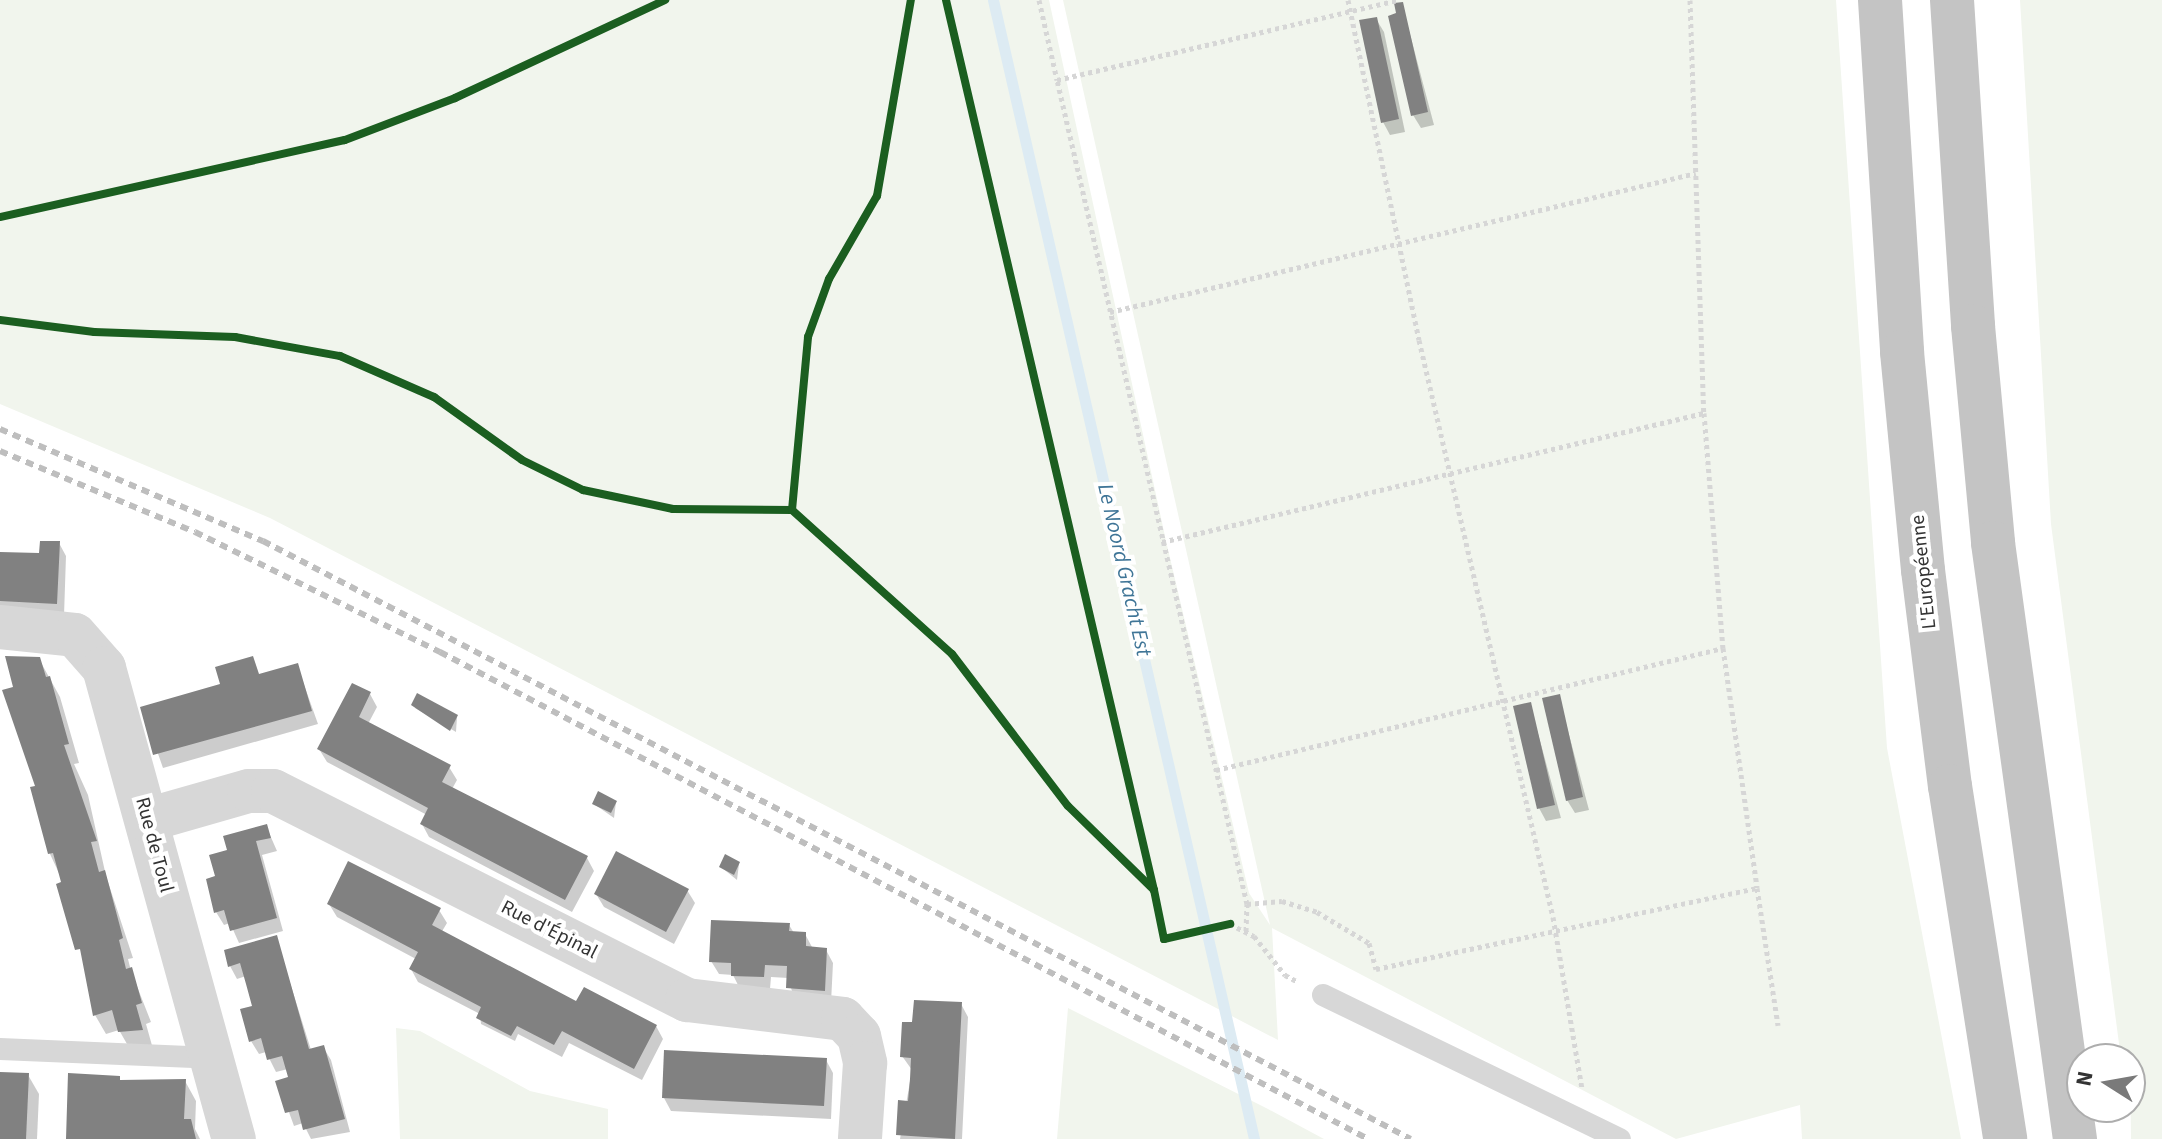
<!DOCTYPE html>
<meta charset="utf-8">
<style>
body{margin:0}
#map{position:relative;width:2162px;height:1139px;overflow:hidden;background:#fff;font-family:"Source Sans 3",sans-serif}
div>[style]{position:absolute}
.green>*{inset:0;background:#f1f5ed}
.shadow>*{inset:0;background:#0003}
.stream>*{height:11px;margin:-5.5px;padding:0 5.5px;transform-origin:5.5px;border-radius:5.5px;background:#ddebf3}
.building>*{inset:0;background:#818181}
.path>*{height:5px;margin-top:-2.5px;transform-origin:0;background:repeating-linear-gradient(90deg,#d6d6d6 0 4px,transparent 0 8px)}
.lane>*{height:22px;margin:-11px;padding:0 11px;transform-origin:11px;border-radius:11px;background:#d7d7d7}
.street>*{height:44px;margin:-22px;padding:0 22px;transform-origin:22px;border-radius:22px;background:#d7d7d7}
.highway>*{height:44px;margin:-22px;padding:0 22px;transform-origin:22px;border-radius:22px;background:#c4c4c4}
.rail>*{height:6px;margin-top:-3px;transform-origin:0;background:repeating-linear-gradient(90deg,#bebebe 0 8px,transparent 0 14px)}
.cycleway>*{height:8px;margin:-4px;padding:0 4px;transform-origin:4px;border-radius:4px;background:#1b5e20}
span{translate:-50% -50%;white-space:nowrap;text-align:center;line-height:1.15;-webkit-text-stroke:8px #fff;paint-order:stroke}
.street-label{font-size:20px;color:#333}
.water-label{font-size:22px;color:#3f7597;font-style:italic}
.north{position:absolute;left:2066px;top:1043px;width:80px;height:80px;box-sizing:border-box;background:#fff;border:2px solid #adadad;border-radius:50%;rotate:281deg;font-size:22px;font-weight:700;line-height:32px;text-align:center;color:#333}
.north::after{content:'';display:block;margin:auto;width:28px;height:36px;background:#7a7a7a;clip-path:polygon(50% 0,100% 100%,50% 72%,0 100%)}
</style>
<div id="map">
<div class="green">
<i style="clip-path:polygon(0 0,1049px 0,1166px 541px,1249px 893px,1270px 925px,1063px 0,1836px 0,1887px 748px,1961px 1139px,1802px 1139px,1800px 1105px,1676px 1139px,1272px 928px,1278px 1040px,270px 518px,0 404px)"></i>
<i style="clip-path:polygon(2020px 0,2162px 0,2162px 1139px,2131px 1139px,2130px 1059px,2121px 1059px,2051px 524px)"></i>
<i style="clip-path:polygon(1068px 1008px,1268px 1109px,1324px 1139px,1057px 1139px)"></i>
<i style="clip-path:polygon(396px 1028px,420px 1031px,530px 1091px,608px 1109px,608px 1139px,400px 1139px)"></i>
</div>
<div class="shadow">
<i style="clip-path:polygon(1402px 4px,1434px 125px,1421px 128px,1413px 115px,1399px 14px)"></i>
<i style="clip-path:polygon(1376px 19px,1384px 32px,1405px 132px,1390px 135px,1383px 122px)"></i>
<i style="clip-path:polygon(59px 543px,66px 556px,64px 616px,0 614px,0 553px,41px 555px)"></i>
<i style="clip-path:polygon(252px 658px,260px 684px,297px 665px,318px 724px,163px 768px,142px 708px,223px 686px)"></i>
<i style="clip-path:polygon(39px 659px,60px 697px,79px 763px,74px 764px,88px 795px,106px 876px,133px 958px,128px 959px,131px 971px,151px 1022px,146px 1024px,153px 1049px,131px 1051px,119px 1030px,106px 1034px,95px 1015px,85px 963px,59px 885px,64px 884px,50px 854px,32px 788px,37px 787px,15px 688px)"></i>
<i style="clip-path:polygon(370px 694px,377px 707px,368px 724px,449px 767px,457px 780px,452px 789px,587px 858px,594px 871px,572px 912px,429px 837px,422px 824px,427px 815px,327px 762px,319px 749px)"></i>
<i style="clip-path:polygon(418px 696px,457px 717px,456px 732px,415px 708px)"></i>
<i style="clip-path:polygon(1559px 697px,1589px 810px,1575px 813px,1567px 800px)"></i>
<i style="clip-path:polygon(1530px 704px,1561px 818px,1546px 821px,1539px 808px)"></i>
<i style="clip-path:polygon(616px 802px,614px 818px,594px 804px)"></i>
<i style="clip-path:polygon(266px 826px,277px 851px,262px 855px,283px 931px,239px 943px,230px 923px,224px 925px,216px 912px,218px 878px,229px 851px)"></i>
<i style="clip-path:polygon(739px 864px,737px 880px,721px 867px)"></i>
<i style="clip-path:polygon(687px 890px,695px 903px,674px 944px,604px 907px,596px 894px)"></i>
<i style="clip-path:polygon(329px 904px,439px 910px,447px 923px,441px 933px,577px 1003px,656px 1026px,663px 1039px,642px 1080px,569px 1043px,562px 1057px,518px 1034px,515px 1041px,481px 1024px,480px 1014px,418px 982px,411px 969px,416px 959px,337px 917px)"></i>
<i style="clip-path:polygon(789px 925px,794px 933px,805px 934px,812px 947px,826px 950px,833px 963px,831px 1003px,795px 1001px,788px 978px,771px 977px,770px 989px,740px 989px,733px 975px,719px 974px,711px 961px)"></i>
<i style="clip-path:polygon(276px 938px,311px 1050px,323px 1047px,331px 1060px,350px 1132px,311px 1139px,303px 1123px,294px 1126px,278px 1082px,291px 1079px,288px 1069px,276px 1072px,266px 1052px,259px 1054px,251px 1041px,254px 1007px,246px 976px,237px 979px,230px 966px)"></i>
<i style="clip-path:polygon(961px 1004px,968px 1017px,962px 1139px,900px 1139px,912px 1070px,902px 1056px,914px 1024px)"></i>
<i style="clip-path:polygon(826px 1060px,833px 1073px,831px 1119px,671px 1111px,664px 1098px)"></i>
<i style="clip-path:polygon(0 1074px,28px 1075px,39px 1094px,37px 1139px,0 1139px)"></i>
<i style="clip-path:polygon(185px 1081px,196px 1101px,195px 1129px,200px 1139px,67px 1139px)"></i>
</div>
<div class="stream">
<i style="left:993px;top:0;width:1169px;rotate:77.09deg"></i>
</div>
<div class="building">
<i style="clip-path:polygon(1403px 2px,1428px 112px,1411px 116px,1388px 16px,1396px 13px,1394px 3px)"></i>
<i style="clip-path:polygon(1377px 17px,1399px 119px,1381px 123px,1359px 20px)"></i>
<i style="clip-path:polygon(40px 541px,60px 541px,57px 604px,0 601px,0 552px,39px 553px)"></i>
<i style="clip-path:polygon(5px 656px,40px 657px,46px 677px,50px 676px,69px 744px,64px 745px,97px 841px,91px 842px,99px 872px,105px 870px,123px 938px,119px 940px,126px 969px,132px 967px,142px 1003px,136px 1005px,143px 1030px,118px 1032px,112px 1010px,93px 1016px,80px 949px,75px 950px,56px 884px,61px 882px,53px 853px,48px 854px,30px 787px,35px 786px,2px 690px,13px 687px)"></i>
<i style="clip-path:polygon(253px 656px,259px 674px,298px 663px,312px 711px,153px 755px,140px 707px,220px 684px,215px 667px)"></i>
<i style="clip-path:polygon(352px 683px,371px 692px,359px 717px,451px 765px,442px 782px,588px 856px,565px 900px,420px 824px,428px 808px,317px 749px)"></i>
<i style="clip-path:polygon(417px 693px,458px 715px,450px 731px,411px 705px)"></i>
<i style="clip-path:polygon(1560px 694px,1583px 797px,1566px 801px,1542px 698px)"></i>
<i style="clip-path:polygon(1531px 702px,1555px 805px,1537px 809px,1513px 706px)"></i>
<i style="clip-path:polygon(598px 791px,617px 801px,611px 813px,592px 804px)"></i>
<i style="clip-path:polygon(267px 824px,271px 838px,256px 841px,277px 918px,230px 931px,224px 910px,214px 913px,206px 879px,215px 876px,209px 855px,227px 850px,223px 836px)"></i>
<i style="clip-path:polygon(616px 851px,689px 889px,666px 932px,594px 894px)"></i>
<i style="clip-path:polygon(725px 854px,740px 862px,734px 875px,719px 867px)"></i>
<i style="clip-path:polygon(348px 861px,441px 908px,432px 925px,576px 1001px,584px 987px,657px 1025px,634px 1069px,562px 1031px,554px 1045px,517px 1026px,511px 1036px,476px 1018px,481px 1007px,409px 969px,418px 952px,327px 904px)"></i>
<i style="clip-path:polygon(711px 920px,790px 923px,789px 931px,806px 932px,806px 946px,827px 948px,825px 991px,786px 988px,787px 966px,765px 965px,764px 977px,731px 976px,731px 963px,709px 962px)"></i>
<i style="clip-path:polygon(277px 935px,309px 1049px,324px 1045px,345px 1119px,303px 1130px,298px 1110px,285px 1113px,275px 1081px,288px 1077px,282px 1056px,267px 1060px,261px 1038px,249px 1042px,240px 1009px,252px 1006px,246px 984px,240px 963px,228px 967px,224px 950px)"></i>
<i style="clip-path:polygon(914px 1000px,962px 1002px,955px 1139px,896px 1135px,898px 1100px,908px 1101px,910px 1079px,911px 1058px,900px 1057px,902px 1022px,912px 1022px)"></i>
<i style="clip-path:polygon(664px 1050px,827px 1058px,824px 1106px,662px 1098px)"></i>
<i style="clip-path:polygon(0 1072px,29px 1073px,26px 1139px,0 1139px)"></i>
<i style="clip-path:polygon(68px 1073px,120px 1076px,120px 1080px,186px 1079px,184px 1119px,191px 1119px,196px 1139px,66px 1139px)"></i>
</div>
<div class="path">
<i style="left:1039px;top:0;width:82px;rotate:77.3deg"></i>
<i style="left:1348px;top:0;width:347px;rotate:78.2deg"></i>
<i style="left:1419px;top:340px;width:592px;rotate:76.93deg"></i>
<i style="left:1553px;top:917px;width:173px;rotate:80.4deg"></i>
<i style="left:1690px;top:0;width:413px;rotate:88.1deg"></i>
<i style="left:1704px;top:413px;width:236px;rotate:85.4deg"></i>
<i style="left:1723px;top:648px;width:242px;rotate:81.9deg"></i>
<i style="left:1110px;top:312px;width:602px;rotate:-13.34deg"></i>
<i style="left:1162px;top:542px;width:557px;rotate:-13.39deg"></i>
<i style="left:1216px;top:770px;width:521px;rotate:-13.53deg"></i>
<i style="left:1247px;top:904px;width:35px;rotate:-5deg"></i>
<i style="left:1282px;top:901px;width:37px;rotate:17deg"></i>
<i style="left:1317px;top:912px;width:61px;rotate:30.8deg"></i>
<i style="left:1369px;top:943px;width:27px;rotate:75deg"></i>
<i style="left:1376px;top:969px;width:390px;rotate:-12deg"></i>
<i style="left:1757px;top:888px;width:139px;rotate:81.3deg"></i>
<i style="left:1230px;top:924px;width:27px;rotate:27deg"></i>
<i style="left:1254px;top:936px;width:50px;rotate:51.5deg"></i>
<i style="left:1285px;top:975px;width:15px;rotate:28deg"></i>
<i style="left:1246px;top:931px;width:27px;rotate:-88deg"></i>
<i style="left:1247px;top:904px;width:846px;rotate:-102.98deg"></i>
<i style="left:1057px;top:80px;width:350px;rotate:-13.2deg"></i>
</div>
<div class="lane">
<i style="left:1323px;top:995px;width:330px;rotate:25.9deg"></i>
<i style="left:0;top:1049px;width:212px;rotate:2.4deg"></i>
</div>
<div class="street">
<i style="left:0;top:627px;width:75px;rotate:6.1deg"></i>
<i style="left:75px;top:635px;width:44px;rotate:48.7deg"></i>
<i style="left:104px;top:668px;width:489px;rotate:74.6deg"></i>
<i style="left:147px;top:820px;width:106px;rotate:-15.9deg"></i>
<i style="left:249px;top:791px;width:24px"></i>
<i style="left:273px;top:791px;width:464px;rotate:26.8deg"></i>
<i style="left:687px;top:1000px;width:157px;rotate:6.9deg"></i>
<i style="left:843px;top:1019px;width:23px;rotate:47deg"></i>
<i style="left:859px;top:1036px;width:28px;rotate:77deg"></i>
<i style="left:865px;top:1063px;width:76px;rotate:93.8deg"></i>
</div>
<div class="highway">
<i style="left:1880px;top:0;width:353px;rotate:86.4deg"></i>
<i style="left:1902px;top:352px;width:219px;rotate:84.5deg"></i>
<i style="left:1923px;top:570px;width:218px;rotate:82.9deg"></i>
<i style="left:1950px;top:786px;width:357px;rotate:81.1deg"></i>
<i style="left:1952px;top:0;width:327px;rotate:86.3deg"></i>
<i style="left:1973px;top:326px;width:218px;rotate:84.7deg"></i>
<i style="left:1993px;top:543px;width:602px;rotate:82.17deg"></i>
</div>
<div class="rail">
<i style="left:0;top:429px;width:286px;rotate:23.1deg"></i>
<i style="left:263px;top:541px;width:1294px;rotate:27.52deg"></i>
<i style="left:0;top:451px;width:211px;rotate:22.6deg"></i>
<i style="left:195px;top:532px;width:273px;rotate:26.1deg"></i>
<i style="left:440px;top:652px;width:1048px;rotate:27.69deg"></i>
</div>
<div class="cycleway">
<i style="left:946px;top:0;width:914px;rotate:76.85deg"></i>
<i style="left:0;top:217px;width:353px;rotate:-12.6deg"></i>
<i style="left:345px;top:140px;width:118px;rotate:-20.9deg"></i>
<i style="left:455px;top:98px;width:232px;rotate:-25deg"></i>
<i style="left:0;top:320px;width:95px;rotate:7.3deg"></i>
<i style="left:94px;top:332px;width:141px;rotate:2deg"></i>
<i style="left:235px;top:337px;width:107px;rotate:10.3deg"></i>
<i style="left:340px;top:356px;width:103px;rotate:23.6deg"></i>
<i style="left:434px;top:397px;width:108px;rotate:35.6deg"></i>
<i style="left:522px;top:460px;width:68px;rotate:26.2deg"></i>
<i style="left:583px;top:490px;width:92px;rotate:11.9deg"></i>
<i style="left:673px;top:509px;width:119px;rotate:0.5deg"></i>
<i style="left:792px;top:510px;width:215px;rotate:42deg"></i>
<i style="left:952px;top:654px;width:191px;rotate:52.7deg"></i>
<i style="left:1068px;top:806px;width:120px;rotate:44.3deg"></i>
<i style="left:1154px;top:890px;width:50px;rotate:78.5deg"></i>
<i style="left:1164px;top:939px;width:68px;rotate:-12.8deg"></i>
<i style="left:792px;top:510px;width:174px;rotate:-84.7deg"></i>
<i style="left:808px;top:337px;width:62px;rotate:-70.1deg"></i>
<i style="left:829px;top:279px;width:96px;rotate:-60deg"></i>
<i style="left:877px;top:196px;width:199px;rotate:-80.2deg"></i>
</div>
<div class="street-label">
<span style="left:1924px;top:572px;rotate:-96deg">L'Européenne</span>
<span style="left:154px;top:845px;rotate:75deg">Rue de Toul</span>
<span style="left:549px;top:930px;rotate:27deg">Rue d'Épinal</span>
</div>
<div class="water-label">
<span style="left:1124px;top:570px;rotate:77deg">Le Noord Gracht Est</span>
</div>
<div class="north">N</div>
</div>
